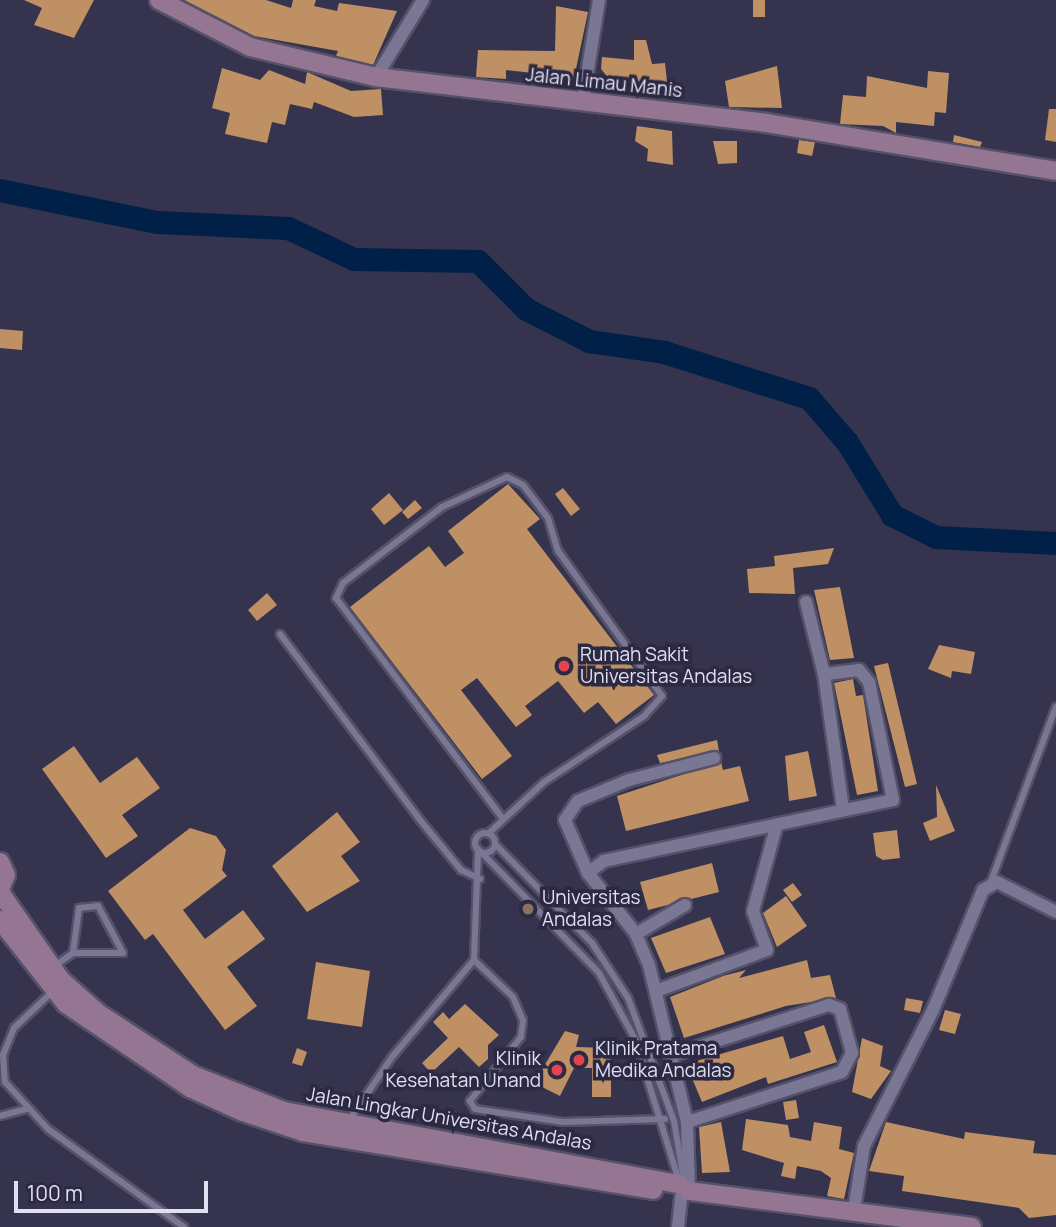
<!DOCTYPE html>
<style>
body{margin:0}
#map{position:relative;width:1056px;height:1227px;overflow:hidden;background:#36334e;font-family:Manrope,sans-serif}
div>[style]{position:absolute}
.river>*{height:23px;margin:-11.5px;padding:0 11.5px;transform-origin:11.5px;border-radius:11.5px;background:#012048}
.building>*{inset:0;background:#be9063}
.roads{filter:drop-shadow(2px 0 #555168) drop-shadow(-2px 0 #555168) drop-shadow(0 2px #555168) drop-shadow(0 -2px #555168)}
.lane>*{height:6px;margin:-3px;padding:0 3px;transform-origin:3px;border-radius:3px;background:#7a7795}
.lane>.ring{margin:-3px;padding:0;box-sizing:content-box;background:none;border:6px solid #7a7795;border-radius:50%}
.street>*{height:12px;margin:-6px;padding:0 6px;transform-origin:6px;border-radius:6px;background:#7a7795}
.secondary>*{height:18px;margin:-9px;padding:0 9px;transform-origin:9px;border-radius:9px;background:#947693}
.dots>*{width:19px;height:19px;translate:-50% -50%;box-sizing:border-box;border:4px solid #2c2943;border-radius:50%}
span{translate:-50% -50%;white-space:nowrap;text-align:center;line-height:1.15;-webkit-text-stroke:7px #2c2943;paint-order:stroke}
.street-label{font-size:19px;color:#e1e0f1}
.poi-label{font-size:19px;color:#e1e0f1}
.left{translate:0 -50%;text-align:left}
.right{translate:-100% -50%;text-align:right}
.scale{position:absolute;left:14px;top:1181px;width:194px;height:32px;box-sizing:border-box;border:4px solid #e1e0f1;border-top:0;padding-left:9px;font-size:21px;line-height:24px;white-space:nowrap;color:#e1e0f1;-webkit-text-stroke:5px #2c2943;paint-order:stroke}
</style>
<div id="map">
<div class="river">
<i style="left:0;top:190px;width:160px;rotate:11.5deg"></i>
<i style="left:157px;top:222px;width:131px;rotate:2.6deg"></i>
<i style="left:288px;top:228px;width:73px;rotate:25.2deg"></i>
<i style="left:354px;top:259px;width:124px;rotate:0.9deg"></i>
<i style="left:478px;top:261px;width:68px;rotate:45deg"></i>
<i style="left:526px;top:309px;width:71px;rotate:26.9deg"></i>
<i style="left:589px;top:341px;width:76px;rotate:8.3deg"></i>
<i style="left:664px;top:352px;width:152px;rotate:17.6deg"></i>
<i style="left:809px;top:398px;width:58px;rotate:49.2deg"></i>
<i style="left:847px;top:442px;width:86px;rotate:58.3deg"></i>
<i style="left:892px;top:515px;width:49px;rotate:26.6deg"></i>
<i style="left:936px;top:537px;width:120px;rotate:2.9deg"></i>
</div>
<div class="building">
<i style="clip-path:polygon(24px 0,94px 0,74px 38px,34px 25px,42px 8px)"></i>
<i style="clip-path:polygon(184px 0,266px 0,291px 8px,293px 0,316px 0,314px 6px,337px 11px,339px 3px,397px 11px,373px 65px,336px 56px,338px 51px,254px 36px)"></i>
<i style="clip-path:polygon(753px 0,765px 0,765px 17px,753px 17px)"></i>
<i style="clip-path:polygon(556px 6px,588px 12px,573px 83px,551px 86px,552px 75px,506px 70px,506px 79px,476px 77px,478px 50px,555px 51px)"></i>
<i style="clip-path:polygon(634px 40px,646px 40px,652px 64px,665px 63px,669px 100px,639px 94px,632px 83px,611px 81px,601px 69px,602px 57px,634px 60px)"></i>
<i style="clip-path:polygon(777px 66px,782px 108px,729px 107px,725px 81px)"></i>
<i style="clip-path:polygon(222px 68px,260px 80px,269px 70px,305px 84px,307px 72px,351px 91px,381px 89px,383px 115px,354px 117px,314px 102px,312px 109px,290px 104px,285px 125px,272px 122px,267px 143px,225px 134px,230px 113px,212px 108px)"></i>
<i style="clip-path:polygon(928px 71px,949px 73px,946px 113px,935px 112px,934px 126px,896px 122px,896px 133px,883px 126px,840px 124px,843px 95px,866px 97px,867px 76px,927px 88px)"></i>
<i style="clip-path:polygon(1049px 109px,1056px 109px,1056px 142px,1045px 140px)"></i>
<i style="clip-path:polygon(637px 126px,672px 131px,673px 165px,647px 161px,648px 149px,635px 141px)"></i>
<i style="clip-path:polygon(954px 135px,982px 142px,980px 147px,953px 142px)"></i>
<i style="clip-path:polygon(799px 140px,815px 142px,812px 156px,797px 153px)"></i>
<i style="clip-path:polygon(713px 141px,737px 141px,737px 163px,718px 164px)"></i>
<i style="clip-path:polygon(0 329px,23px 331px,22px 350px,0 348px)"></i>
<i style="clip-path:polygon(508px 484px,540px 519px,527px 529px,654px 695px,616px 724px,598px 702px,584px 713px,558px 681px,525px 706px,532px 715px,516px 727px,477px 678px,461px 690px,512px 756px,482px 779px,350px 607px,429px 546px,445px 567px,464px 553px,448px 531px)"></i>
<i style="clip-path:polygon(563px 488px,580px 509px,571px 516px,555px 494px)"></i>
<i style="clip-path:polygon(389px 493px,403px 510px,384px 525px,371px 509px)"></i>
<i style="clip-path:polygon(415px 500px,422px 508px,408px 519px,402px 512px)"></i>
<i style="clip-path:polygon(834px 548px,828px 564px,793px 568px,795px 594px,749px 593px,747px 569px,775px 566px,774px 556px)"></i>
<i style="clip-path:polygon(840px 587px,854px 658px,830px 660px,814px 590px)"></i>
<i style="clip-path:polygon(267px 593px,277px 605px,257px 621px,248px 610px)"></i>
<i style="clip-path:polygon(939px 645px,975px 652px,971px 674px,952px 671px,951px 678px,928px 669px)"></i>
<i style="clip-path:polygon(888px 663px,917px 784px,905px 787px,874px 666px)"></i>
<i style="clip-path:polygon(853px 679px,856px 696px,863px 695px,878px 791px,857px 795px,834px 683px)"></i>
<i style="clip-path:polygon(717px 740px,719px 751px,660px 763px,657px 755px)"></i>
<i style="clip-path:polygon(74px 746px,100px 783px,137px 757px,160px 788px,122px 815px,138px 836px,106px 858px,42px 769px)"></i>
<i style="clip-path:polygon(808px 751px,817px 796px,789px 801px,785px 756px)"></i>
<i style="clip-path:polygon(721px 762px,723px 770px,740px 766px,749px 801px,626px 831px,617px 796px)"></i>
<i style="clip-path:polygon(936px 785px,955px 831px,930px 841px,923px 823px,937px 817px)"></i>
<i style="clip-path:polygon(337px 812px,360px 842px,341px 856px,360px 881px,307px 912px,272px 866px)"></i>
<i style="clip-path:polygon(190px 828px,216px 836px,226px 850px,222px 870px,227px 876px,183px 910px,205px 939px,243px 910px,265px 939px,227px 967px,257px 1006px,225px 1030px,153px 934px,145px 940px,108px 891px)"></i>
<i style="clip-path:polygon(897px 830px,900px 858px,883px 860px,876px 856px,873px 833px)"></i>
<i style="clip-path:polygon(712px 863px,719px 892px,648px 910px,640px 882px)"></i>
<i style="clip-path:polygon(793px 883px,802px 895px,792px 902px,783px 890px)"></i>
<i style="clip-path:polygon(786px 896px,807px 926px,777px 947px,763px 913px)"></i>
<i style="clip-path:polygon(710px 917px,725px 954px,666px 973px,651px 938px)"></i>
<i style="clip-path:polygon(807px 960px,811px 978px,830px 975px,836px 998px,786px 1006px,684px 1038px,670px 997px,723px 976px,746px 970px,739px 978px)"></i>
<i style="clip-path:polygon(316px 962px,370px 971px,362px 1027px,307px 1019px)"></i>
<i style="clip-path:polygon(906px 998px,923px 1001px,920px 1013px,904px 1010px)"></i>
<i style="clip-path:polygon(465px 1004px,499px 1035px,488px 1045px,488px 1059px,479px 1067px,459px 1047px,431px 1073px,422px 1063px,448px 1038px,433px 1022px,443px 1012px,449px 1019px)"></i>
<i style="clip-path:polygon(945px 1010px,961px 1014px,955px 1034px,939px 1030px)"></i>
<i style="clip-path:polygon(824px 1025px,837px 1062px,768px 1084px,766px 1077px,702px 1102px,686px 1064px,783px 1036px,790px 1059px,811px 1052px,804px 1032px)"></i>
<i style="clip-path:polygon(565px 1031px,579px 1035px,576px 1047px,611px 1048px,611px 1097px,592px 1097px,592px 1068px,574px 1068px,560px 1096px,534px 1083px)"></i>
<i style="clip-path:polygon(862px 1038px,883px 1046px,880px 1066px,891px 1071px,871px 1099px,852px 1092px)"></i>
<i style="clip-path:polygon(297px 1048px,307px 1052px,302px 1066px,292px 1063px)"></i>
<i style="clip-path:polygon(796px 1100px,799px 1118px,786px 1120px,783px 1102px)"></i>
<i style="clip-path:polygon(746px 1119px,788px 1125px,790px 1137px,811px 1141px,814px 1122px,842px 1127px,839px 1149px,854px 1153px,844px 1199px,827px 1196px,831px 1178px,821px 1171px,797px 1166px,795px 1179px,781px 1176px,784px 1163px,742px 1150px)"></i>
<i style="clip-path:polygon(721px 1122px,730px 1172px,702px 1173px,699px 1127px)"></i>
<i style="clip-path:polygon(886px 1122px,964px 1139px,965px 1132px,1035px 1141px,1033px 1153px,1056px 1155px,1056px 1215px,1029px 1218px,1019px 1208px,902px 1191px,904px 1176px,869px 1171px)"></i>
</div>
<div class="roads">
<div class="lane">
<i style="left:280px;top:634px;width:233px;rotate:53deg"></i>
<i style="left:420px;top:820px;width:65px;rotate:50.6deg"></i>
<i style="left:461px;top:870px;width:21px;rotate:25deg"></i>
<i style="left:489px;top:833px;width:75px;rotate:-42.8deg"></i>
<i style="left:544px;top:782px;width:120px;rotate:-33.4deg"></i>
<i style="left:644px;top:716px;width:27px;rotate:-48deg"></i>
<i style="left:662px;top:696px;width:178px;rotate:-125.6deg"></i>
<i style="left:558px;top:551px;width:34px;rotate:-107deg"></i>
<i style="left:548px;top:518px;width:41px;rotate:-127.1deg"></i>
<i style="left:523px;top:485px;width:18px;rotate:-153deg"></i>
<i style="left:507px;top:477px;width:72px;rotate:155.2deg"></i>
<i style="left:442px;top:507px;width:125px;rotate:142.5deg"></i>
<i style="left:343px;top:583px;width:17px;rotate:115deg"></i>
<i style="left:336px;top:598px;width:277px;rotate:52.9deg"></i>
<i class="ring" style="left:475px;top:833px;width:14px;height:14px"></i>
<i style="left:495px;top:844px;width:139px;rotate:45.6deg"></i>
<i style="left:592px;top:943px;width:66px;rotate:56.8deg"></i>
<i style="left:628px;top:998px;width:131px;rotate:69.5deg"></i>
<i style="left:674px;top:1121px;width:55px;rotate:80.5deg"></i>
<i style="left:481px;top:852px;width:169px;rotate:45.7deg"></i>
<i style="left:599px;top:973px;width:75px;rotate:61.4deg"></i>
<i style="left:635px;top:1039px;width:149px;rotate:72.8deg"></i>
<i style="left:990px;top:884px;width:189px;rotate:-69.6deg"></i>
<i style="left:474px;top:960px;width:54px;rotate:43.5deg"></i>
<i style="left:513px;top:997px;width:25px;rotate:67deg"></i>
<i style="left:523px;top:1020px;width:17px;rotate:97deg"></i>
<i style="left:521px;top:1037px;width:82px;rotate:128.6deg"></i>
<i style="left:470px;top:1101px;width:9px;rotate:58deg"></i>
<i style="left:475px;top:1109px;width:89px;rotate:8.4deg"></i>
<i style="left:563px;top:1122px;width:102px;rotate:-1.7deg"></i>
<i style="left:53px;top:967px;width:24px;rotate:-35deg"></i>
<i style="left:73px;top:953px;width:50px"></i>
<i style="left:123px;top:953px;width:53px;rotate:-118deg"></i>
<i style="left:98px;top:906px;width:19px;rotate:174deg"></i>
<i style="left:79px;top:908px;width:45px;rotate:97.6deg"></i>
<i style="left:52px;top:992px;width:52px;rotate:136.5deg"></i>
<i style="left:14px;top:1028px;width:29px;rotate:112deg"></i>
<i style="left:3px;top:1055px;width:27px;rotate:86deg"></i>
<i style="left:5px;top:1082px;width:64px;rotate:47.5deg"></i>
<i style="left:48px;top:1129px;width:168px;rotate:35.8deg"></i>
<i style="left:0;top:1116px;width:27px;rotate:-15deg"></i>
<i style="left:350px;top:1119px;width:75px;rotate:-55.9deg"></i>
<i style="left:392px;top:1057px;width:127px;rotate:-49.8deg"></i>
<i style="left:474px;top:960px;width:111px;rotate:-87.9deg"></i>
</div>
<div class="street">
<i style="left:376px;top:77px;width:90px;rotate:-58.6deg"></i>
<i style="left:583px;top:100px;width:101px;rotate:-80.9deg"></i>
<i style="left:806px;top:602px;width:74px;rotate:76deg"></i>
<i style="left:824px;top:674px;width:137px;rotate:82deg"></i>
<i style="left:588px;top:873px;width:58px;rotate:-113.5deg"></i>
<i style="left:565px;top:820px;width:23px;rotate:-56deg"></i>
<i style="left:578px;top:801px;width:55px;rotate:-22.4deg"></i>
<i style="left:629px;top:780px;width:88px;rotate:-14.5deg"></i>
<i style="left:636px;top:934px;width:57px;rotate:-30.6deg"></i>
<i style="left:656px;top:991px;width:118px;rotate:-20.3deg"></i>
<i style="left:767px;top:950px;width:41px;rotate:-109.7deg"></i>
<i style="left:753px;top:911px;width:90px;rotate:-74.6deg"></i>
<i style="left:673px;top:1055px;width:164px;rotate:-17.8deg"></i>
<i style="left:829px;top:1005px;width:12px;rotate:20deg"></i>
<i style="left:840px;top:1009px;width:46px;rotate:74.7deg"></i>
<i style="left:852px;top:1053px;width:21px;rotate:118deg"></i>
<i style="left:842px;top:1072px;width:163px;rotate:162.1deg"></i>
<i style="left:689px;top:1187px;width:65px;rotate:-91.8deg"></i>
<i style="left:687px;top:1122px;width:162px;rotate:-103.6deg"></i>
<i style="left:649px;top:965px;width:34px;rotate:-113deg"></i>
<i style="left:636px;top:934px;width:78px;rotate:-128.2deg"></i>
<i style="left:588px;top:873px;width:20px;rotate:-37deg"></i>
<i style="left:604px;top:861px;width:295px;rotate:-11.9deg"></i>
<i style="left:893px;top:800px;width:120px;rotate:-101.5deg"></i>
<i style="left:869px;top:682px;width:16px;rotate:-130deg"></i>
<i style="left:859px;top:670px;width:35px;rotate:173deg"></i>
<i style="left:854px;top:1210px;width:65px;rotate:-81.1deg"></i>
<i style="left:864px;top:1146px;width:153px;rotate:-63.1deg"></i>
<i style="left:933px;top:1010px;width:130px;rotate:-67.4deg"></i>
<i style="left:983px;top:890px;width:16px;rotate:-30deg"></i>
<i style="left:997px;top:882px;width:66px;rotate:27deg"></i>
<i style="left:678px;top:1227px;width:31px;rotate:-84deg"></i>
</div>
<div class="secondary">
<i style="left:159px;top:0;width:102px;rotate:27.3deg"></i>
<i style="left:250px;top:47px;width:130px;rotate:13.4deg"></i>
<i style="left:376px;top:77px;width:394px;rotate:6.7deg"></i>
<i style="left:767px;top:123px;width:293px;rotate:9.4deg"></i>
<i style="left:0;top:862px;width:14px;rotate:65deg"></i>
<i style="left:6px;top:875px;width:15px;rotate:113deg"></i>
<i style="left:0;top:892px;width:107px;rotate:55.3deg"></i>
<i style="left:61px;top:980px;width:50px;rotate:41.7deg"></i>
<i style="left:98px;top:1013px;width:113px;rotate:33.1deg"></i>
<i style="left:193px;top:1075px;width:98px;rotate:21.6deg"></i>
<i style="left:284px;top:1111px;width:401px;rotate:10.5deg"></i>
<i style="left:0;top:920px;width:107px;rotate:51.8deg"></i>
<i style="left:66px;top:1004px;width:150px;rotate:34.1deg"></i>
<i style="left:190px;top:1088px;width:58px;rotate:24.4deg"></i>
<i style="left:243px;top:1112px;width:63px;rotate:18.4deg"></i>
<i style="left:303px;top:1132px;width:355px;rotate:9.4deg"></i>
<i style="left:689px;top:1191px;width:285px;rotate:7.2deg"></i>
</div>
</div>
<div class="dots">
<i style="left:564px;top:666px;background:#e0444e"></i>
<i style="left:528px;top:909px;background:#8d6e63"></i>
<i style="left:579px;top:1060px;background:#e0444e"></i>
<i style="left:557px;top:1070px;background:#e0444e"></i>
</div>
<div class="street-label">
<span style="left:604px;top:83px;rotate:6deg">Jalan Limau Manis</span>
<span style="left:449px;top:1119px;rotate:10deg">Jalan Lingkar Universitas Andalas</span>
</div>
<div class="poi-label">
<span class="left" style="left:580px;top:666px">Rumah Sakit<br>Universitas Andalas</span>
<span class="left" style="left:542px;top:909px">Universitas<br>Andalas</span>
<span class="left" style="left:595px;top:1060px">Klinik Pratama<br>Medika Andalas</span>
<span class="right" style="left:541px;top:1070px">Klinik<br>Kesehatan Unand</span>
</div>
<div class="scale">100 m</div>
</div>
